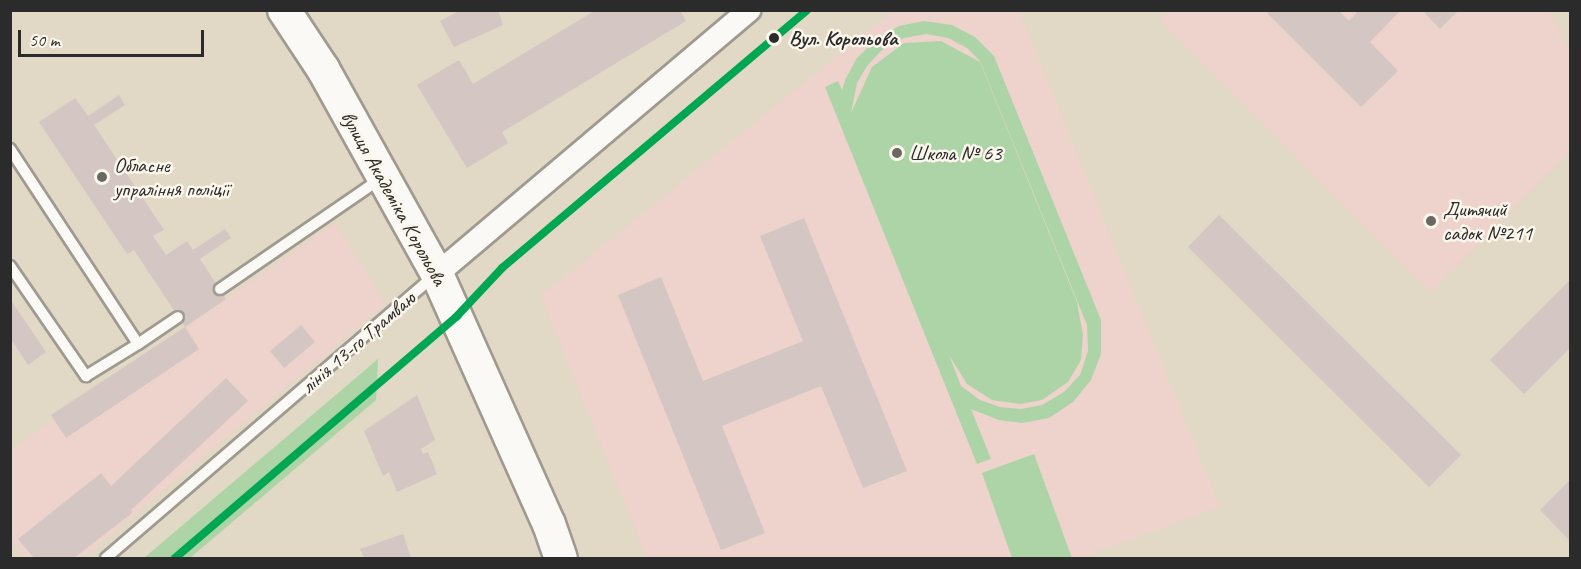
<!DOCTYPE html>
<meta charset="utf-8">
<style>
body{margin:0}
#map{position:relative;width:1581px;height:569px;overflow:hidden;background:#e1d8c5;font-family:Caveat,sans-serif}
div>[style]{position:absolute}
.built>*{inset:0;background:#edd3cb}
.green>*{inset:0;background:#add4a7}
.building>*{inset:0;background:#d4c6c3}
.roads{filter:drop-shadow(2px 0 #9f9a8f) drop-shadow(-2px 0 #9f9a8f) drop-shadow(0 2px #9f9a8f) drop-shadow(0 -2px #9f9a8f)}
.service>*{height:10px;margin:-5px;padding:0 5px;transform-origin:5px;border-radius:5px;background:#faf9f6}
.minor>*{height:22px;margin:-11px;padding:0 11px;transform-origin:11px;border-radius:11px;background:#faf9f6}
.secondary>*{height:32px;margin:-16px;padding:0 16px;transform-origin:16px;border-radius:16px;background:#faf9f6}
.tram-1>*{height:8px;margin:-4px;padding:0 4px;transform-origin:4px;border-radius:4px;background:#00a651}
.dots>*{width:16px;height:16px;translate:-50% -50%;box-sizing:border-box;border:3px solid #fbf7ec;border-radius:50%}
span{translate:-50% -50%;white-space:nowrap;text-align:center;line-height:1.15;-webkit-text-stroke:5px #fbf7ec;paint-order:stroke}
.stop-label{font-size:21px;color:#2b2b2b;font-weight:700}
.left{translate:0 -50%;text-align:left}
.poi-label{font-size:21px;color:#2b2b2b}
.street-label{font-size:21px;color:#2b2b2b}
.frame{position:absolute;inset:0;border:12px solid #2b2b2b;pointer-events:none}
.scale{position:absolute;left:18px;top:30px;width:186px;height:27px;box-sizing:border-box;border:3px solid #2b2b2b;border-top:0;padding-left:8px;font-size:18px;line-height:21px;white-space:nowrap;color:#2b2b2b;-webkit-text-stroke:4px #fbf7ec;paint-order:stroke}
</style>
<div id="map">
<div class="built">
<i style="clip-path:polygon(1170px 10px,1549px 11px,1570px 52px,1570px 151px,1431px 292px,1160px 20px)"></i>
<i style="clip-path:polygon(893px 11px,1019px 11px,1220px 507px,1080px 558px,647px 558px,541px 296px)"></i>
<i style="clip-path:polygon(335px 223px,385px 304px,83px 558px,26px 558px,11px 539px,11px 450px)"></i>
</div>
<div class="green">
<i style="clip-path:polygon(evenodd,924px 21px,952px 25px,975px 37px,994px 56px,1101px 320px,1101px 354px,1091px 380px,1073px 402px,1049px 418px,1022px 423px,999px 420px,971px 409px,991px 459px,977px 464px,825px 87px,838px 81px,842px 90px,846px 78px,857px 58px,876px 39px,899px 26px,924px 21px,926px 34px,948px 38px,967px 48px,980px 61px,1087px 325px,1088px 351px,1080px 375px,1064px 392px,1042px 405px,1021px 409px,1000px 407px,980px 400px,961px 386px,949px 355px,967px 384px,992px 400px,1020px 404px,1042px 400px,1068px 382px,1081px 360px,1083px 335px,1077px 302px,980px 62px,941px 41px,904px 43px,872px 67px,851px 113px,857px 83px,867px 66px,883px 49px,904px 38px,926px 34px)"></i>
<i style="clip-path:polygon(378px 359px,376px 400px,190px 558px,144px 558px)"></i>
<i style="clip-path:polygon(1034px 454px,1072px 558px,1012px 558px,982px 473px)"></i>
</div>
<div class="building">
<i style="clip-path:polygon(461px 10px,498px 10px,503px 25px,454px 47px,440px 21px)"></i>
<i style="clip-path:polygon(596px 10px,680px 10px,686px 21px,502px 132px,508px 143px,467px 168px,417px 85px,459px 60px,473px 84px)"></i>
<i style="clip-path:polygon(1270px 10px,1338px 10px,1349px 21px,1359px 10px,1401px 10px,1370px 42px,1398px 71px,1361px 107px,1267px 13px)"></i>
<i style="clip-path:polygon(1422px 10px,1459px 10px,1440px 29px)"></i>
<i style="clip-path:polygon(119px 95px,125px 105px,94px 125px,164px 230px,153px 236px,166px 255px,187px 241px,193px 250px,225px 229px,231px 238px,200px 259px,226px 299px,185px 327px,134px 250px,127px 254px,39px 122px,75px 98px,88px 116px)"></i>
<i style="clip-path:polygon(1219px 215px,1461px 455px,1429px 487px,1188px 247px)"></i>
<i style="clip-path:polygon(804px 218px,907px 471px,863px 488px,821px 386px,722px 426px,765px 533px,721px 550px,618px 295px,661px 277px,703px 381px,803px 341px,760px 236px)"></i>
<i style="clip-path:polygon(1570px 280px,1570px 348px,1524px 394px,1490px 360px)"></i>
<i style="clip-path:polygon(10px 299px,46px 352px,28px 365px,10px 338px)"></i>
<i style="clip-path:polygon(301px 325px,315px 342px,284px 368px,270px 351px)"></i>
<i style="clip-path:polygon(185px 327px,199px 349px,66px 438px,51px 415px)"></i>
<i style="clip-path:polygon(226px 378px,248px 401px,131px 510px,132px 513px,74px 558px,34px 558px,18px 539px,101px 473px,111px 486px)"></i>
<i style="clip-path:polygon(417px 395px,435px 440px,421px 449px,423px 454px,428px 452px,437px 474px,397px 492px,389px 472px,383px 476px,364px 431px)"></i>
<i style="clip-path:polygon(1570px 480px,1570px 541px,1540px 510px)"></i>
<i style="clip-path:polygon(403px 534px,411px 558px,364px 558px,360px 549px)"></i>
</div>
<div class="roads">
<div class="service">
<i style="left:10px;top:149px;width:233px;rotate:56.7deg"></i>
<i style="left:138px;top:344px;width:48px;rotate:-34deg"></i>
<i style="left:10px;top:266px;width:134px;rotate:55.4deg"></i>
<i style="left:86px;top:376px;width:61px;rotate:-31.6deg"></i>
<i style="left:220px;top:289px;width:194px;rotate:-34.5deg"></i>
<i style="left:106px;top:558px;width:433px;rotate:-40.7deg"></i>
</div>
<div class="minor">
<i style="left:437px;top:274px;width:409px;rotate:-40.2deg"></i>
</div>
<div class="secondary">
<i style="left:284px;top:10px;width:71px;rotate:56.5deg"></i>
<i style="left:323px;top:69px;width:235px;rotate:60.9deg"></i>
<i style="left:437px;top:274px;width:274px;rotate:65.9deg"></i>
<i style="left:549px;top:524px;width:36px;rotate:71deg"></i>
</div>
</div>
<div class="tram-1">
<i style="left:175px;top:558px;width:372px;rotate:-40.6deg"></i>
<i style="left:457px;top:316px;width:66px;rotate:-46.8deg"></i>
<i style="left:502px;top:268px;width:399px;rotate:-40.2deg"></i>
</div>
<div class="dots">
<i style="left:774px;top:38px;background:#2b2b2b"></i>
<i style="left:897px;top:153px;background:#6b6861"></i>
<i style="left:102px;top:177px;background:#6b6861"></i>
<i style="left:1431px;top:221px;background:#6b6861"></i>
</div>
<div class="stop-label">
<span class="left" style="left:789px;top:38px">Вул. Корольова</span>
</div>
<div class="poi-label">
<span class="left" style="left:909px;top:153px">Школа № 63</span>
<span class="left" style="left:114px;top:177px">Обласне<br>упраління поліції</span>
<span class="left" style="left:1443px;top:221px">Дитячий<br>садок №211</span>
</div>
<div class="street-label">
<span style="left:394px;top:198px;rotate:61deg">вулиця Академіка Корольова</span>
<span style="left:358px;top:342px;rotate:-41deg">лінія 13-го Трамваю</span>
</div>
<div class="frame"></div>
<div class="scale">50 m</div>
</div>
